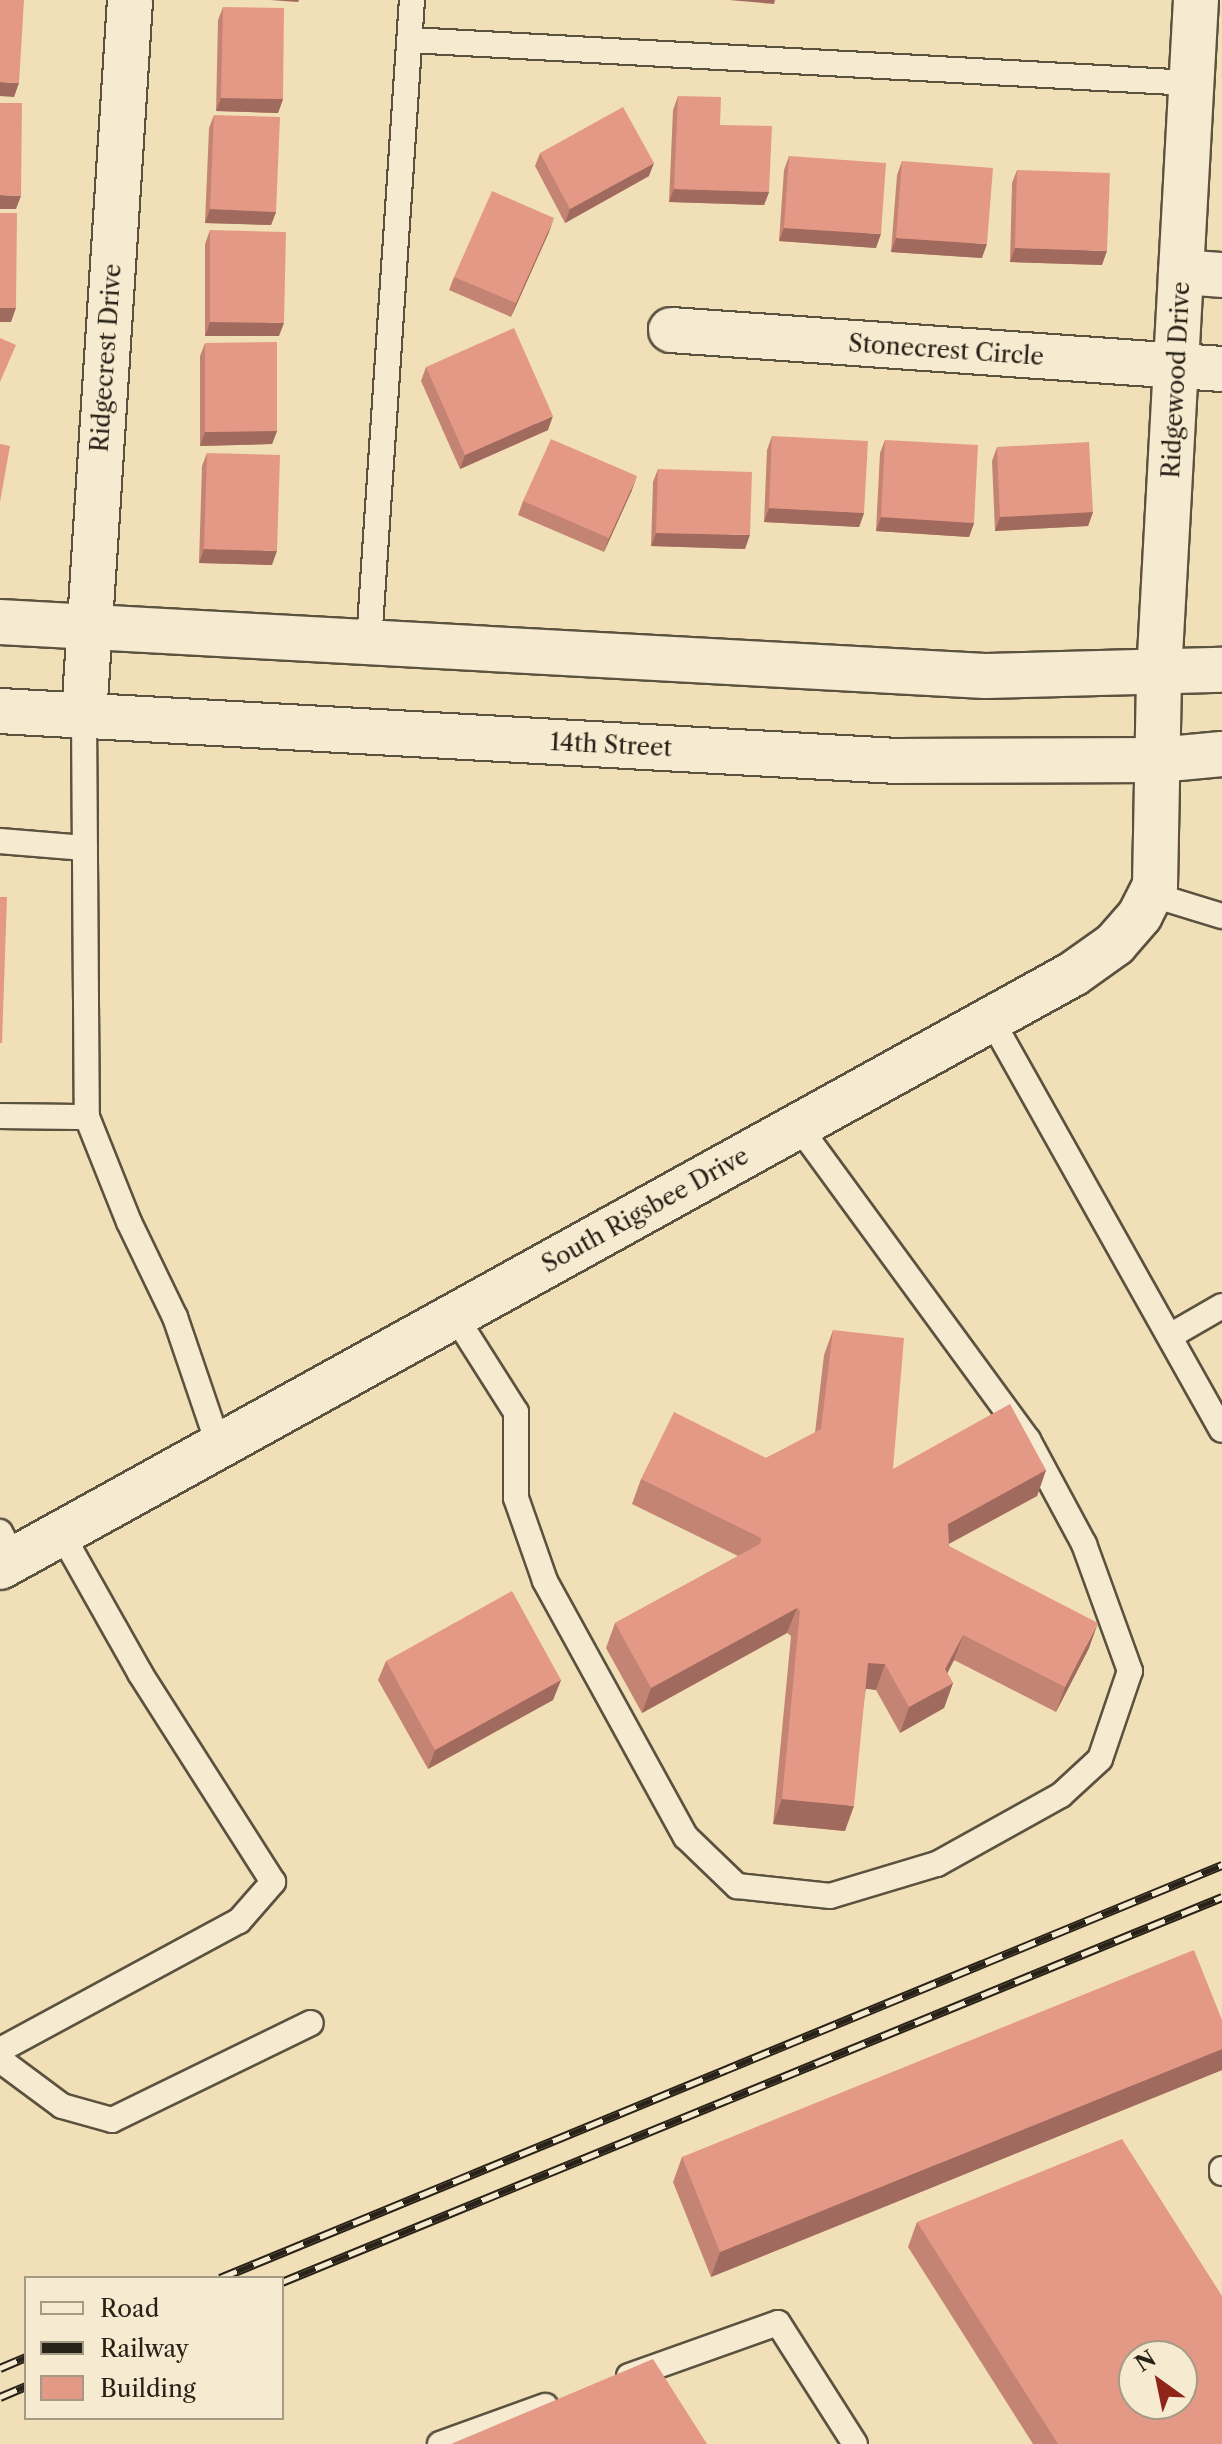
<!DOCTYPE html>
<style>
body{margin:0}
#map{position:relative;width:1222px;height:2444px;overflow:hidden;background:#f1e0b7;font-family:"Libre Caslon Text",serif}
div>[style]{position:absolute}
.roads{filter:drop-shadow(2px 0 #5b5240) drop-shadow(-2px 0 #5b5240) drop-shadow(0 2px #5b5240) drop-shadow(0 -2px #5b5240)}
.lane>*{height:24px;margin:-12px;padding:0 12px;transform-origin:12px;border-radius:12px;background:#f6ebd0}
.street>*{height:44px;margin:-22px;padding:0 22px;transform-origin:22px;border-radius:22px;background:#f6ebd0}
.secondary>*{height:44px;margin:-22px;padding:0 22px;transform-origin:22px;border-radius:22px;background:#f6ebd0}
.rail>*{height:9px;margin-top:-4.5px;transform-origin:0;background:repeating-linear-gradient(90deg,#f6ebd0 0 18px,#292218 0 36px);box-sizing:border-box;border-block:2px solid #292218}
.wall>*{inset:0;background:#c48473}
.shaded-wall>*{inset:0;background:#a06b5e}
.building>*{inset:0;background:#e49986}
span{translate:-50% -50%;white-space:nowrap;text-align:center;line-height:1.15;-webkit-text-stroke:6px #f6ebd0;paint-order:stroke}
.street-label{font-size:24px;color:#292218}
.legend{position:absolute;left:24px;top:2276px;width:260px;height:144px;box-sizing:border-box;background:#f6ebd0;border:2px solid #a49b86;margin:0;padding:10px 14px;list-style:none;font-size:24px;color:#292218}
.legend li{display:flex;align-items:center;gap:16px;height:40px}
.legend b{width:40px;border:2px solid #a49b86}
.north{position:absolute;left:1118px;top:2340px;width:80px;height:80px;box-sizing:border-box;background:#f6ebd0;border:2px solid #a49b86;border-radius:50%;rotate:327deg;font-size:22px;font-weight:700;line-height:32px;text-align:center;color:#292218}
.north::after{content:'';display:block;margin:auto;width:28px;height:36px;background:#8f2418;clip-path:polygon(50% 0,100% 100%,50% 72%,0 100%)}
</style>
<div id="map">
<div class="roads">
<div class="lane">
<i style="left:410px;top:40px;width:783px;rotate:3.15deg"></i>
<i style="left:369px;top:642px;width:643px;rotate:-86.17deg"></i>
<i style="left:84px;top:716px;width:401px;rotate:89.6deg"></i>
<i style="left:87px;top:1117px;width:113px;rotate:68.2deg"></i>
<i style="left:129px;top:1222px;width:106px;rotate:64.2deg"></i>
<i style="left:175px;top:1317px;width:136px;rotate:71.2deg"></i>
<i style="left:0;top:841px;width:85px;rotate:4.7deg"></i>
<i style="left:1150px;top:894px;width:75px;rotate:17deg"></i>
<i style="left:991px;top:1019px;width:471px;rotate:60.7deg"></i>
<i style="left:0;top:1116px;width:87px;rotate:0.7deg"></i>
<i style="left:455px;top:1316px;width:114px;rotate:57.6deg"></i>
<i style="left:516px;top:1412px;width:86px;rotate:90deg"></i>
<i style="left:516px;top:1498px;width:88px;rotate:70.7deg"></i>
<i style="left:545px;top:1581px;width:292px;rotate:61.2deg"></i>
<i style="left:686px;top:1837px;width:71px;rotate:43.9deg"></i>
<i style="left:737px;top:1886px;width:94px;rotate:6.1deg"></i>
<i style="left:830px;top:1896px;width:112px;rotate:-16.7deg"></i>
<i style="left:937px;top:1864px;width:142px;rotate:-29.1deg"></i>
<i style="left:1061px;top:1795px;width:53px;rotate:-42.7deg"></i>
<i style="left:1100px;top:1759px;width:93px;rotate:-71.2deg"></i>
<i style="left:1130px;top:1671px;width:135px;rotate:-109.9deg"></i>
<i style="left:1084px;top:1544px;width:118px;rotate:-118.3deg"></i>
<i style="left:1028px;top:1440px;width:389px;rotate:-126.2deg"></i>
<i style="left:1170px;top:1336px;width:60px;rotate:-30deg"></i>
<i style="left:0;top:1532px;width:30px;rotate:63deg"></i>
<i style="left:0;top:2050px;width:272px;rotate:-28.4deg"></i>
<i style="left:239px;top:1921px;width:52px;rotate:-48.9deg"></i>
<i style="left:273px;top:1882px;width:248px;rotate:-122.5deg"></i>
<i style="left:140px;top:1673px;width:161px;rotate:-119.4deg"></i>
<i style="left:0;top:2060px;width:77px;rotate:36.6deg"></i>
<i style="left:62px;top:2106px;width:52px;rotate:15.6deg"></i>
<i style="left:112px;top:2120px;width:221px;rotate:-26deg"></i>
<i style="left:1222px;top:2169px;width:4px;rotate:90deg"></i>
<i style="left:629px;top:2376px;width:158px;rotate:-19.6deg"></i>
<i style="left:778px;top:2323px;width:143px;rotate:57.5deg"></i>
<i style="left:440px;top:2444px;width:112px;rotate:-19.9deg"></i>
</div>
<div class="street">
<i style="left:1181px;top:272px;width:41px;rotate:4.2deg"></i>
<i style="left:671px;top:330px;width:552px;rotate:4.05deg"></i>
<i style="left:84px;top:716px;width:717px;rotate:-86.32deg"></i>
</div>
<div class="secondary">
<i style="left:0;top:622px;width:986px;rotate:3.14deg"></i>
<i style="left:985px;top:676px;width:237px;rotate:-1.5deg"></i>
<i style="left:0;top:711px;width:897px;rotate:3.19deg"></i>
<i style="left:896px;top:761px;width:262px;rotate:-0.2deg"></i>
<i style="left:1158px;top:760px;width:64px;rotate:-5.4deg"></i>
<i style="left:0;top:1567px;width:1226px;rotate:-28.93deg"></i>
<i style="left:1073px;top:974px;width:52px;rotate:-35.5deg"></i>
<i style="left:1115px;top:944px;width:38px;rotate:-49deg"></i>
<i style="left:1140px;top:915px;width:33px;rotate:-63deg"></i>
<i style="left:1155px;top:886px;width:212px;rotate:-88.9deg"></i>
<i style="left:1159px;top:674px;width:675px;rotate:-86.86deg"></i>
</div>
</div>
<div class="rail">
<i style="left:220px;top:2278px;width:1084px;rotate:-22.4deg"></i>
<i style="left:282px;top:2282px;width:1016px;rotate:-22.27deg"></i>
<i style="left:0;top:2368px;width:28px;rotate:-23deg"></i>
<i style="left:0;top:2397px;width:28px;rotate:-23deg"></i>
</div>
<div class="wall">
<i style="clip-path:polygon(223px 7px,283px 99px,278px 113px,216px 111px,218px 20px)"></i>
<i style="clip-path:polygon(678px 96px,720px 125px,769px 192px,764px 205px,669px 202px,673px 110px)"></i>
<i style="clip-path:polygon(214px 115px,276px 212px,271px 225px,205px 223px,209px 128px)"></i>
<i style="clip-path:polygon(540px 153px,649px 176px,565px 223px,535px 166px)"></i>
<i style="clip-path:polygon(789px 156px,876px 248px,779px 241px,784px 170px)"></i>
<i style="clip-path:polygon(902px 161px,982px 258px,891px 252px,897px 175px)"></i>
<i style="clip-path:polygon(1017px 170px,1102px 265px,1010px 262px,1012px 183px)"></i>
<i style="clip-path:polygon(210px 230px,279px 336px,205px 336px,205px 244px)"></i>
<i style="clip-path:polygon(549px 232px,511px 317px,449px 290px,454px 277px)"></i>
<i style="clip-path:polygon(205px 343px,277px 431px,272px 444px,200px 446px,200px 356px)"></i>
<i style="clip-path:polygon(426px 367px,548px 430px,460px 469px,421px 381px)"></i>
<i style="clip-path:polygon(772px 436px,864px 513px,859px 527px,764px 522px,767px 450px)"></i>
<i style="clip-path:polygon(885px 440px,974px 523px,969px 537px,876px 531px,880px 453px)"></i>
<i style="clip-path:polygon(997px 447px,1093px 512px,1088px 526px,995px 531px,992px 461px)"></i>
<i style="clip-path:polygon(207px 453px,272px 565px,199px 563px,202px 466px)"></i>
<i style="clip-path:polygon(658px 469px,745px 549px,651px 546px,653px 482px)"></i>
<i style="clip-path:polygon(632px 490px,604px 552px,518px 515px,523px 501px)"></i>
<i style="clip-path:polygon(833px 1330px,893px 1469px,1046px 1470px,1037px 1496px,949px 1544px,949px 1546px,1089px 1648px,1056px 1712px,954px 1660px,947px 1673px,953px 1683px,944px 1708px,900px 1733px,876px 1690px,866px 1688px,845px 1831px,773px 1824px,791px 1636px,787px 1633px,642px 1713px,606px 1648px,615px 1623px,738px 1556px,632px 1504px,641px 1479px,766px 1458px,815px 1433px,824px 1355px)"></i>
<i style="clip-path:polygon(386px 1661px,561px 1680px,553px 1700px,428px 1769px,378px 1680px)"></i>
<i style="clip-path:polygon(1222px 2020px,1222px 2070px,711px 2277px,673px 2182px,682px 2157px)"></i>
<i style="clip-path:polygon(917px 2222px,1222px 2444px,1033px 2444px,908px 2247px)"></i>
</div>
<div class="shaded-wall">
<i style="clip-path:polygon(270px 0,299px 0,298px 2px)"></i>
<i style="clip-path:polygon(729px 0,775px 0,774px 4px)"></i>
<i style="clip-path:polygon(0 82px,19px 83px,14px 97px,0 96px)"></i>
<i style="clip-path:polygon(221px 98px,283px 99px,278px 113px,216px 111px)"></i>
<i style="clip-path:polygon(654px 163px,649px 176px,565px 223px,570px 209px)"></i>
<i style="clip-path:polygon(674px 189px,769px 192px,764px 205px,669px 202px)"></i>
<i style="clip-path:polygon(0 195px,21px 196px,16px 209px,0 209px)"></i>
<i style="clip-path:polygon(210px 209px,276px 212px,271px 225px,205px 223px)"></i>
<i style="clip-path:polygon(554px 218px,549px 232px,511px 317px,516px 303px)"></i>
<i style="clip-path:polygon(784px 228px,881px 234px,876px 248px,779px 241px)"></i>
<i style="clip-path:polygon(896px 238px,987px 244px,982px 258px,891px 252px)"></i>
<i style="clip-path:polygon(1015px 248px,1107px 251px,1102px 265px,1010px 262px)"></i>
<i style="clip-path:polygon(0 308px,16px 308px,11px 322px,0 322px)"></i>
<i style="clip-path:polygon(210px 322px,284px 323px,279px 336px,205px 336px)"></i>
<i style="clip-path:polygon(553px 416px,548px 430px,460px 469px,465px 455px)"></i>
<i style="clip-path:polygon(277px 431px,272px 444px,200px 446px,205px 432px)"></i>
<i style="clip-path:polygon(637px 476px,632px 490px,604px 552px,609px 538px)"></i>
<i style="clip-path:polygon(769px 508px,864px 513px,859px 527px,764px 522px)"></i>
<i style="clip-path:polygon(1093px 512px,1088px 526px,995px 531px,1000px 517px)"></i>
<i style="clip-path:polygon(881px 517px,974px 523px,969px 537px,876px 531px)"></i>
<i style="clip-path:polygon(656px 533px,750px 535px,745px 549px,651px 546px)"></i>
<i style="clip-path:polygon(204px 549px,277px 551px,272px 565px,199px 563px)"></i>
<i style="clip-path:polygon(1046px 1470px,1037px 1496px,939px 1549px,948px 1524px)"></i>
<i style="clip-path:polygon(797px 1608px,787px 1633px,642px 1713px,651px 1688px)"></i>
<i style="clip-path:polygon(1098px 1623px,1089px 1648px,1056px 1712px,1065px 1687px)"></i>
<i style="clip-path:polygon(963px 1635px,954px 1660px,938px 1692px,953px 1683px,944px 1708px,900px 1733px,909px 1707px,945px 1669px)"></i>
<i style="clip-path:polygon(868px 1663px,885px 1664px,876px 1690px,859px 1688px)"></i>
<i style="clip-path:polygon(561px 1680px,553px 1700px,428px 1769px,435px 1750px)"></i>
<i style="clip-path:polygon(782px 1799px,854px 1806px,845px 1831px,773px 1824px)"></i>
<i style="clip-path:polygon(1222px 2049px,1222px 2070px,711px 2277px,720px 2252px)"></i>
</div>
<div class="building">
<i style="clip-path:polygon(0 0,24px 0,19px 83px,0 82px)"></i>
<i style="clip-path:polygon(223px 7px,284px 8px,283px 99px,221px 98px)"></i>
<i style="clip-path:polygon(678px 96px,721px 97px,720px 125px,772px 126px,769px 192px,674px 189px)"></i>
<i style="clip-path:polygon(0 103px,22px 103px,21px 196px,0 195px)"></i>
<i style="clip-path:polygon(623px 107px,654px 163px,570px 209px,540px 153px)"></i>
<i style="clip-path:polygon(214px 115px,280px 117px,276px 212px,210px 209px)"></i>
<i style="clip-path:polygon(789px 156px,886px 163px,881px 234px,784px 228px)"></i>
<i style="clip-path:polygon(902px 161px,993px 168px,987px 244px,896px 238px)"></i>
<i style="clip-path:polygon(1017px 170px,1110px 173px,1107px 251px,1015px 248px)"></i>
<i style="clip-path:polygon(492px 191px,554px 218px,516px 303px,454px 277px)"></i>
<i style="clip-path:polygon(0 213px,17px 213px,16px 308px,0 308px)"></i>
<i style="clip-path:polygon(210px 230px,286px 232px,284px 323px,210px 322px)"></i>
<i style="clip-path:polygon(514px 328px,553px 416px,465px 455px,426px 367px)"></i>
<i style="clip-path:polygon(0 338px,16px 345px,0 382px)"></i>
<i style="clip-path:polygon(277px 342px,277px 431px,205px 432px,205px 343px)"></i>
<i style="clip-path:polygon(772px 436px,868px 441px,864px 513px,769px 508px)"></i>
<i style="clip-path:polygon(551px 439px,637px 476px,609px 538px,523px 501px)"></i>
<i style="clip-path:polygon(885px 440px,978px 445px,974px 523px,881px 517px)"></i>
<i style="clip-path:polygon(1089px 442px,1093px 512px,1000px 517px,997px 447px)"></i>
<i style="clip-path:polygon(0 444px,10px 446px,0 502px)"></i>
<i style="clip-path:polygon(207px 453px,280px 455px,277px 551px,204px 549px)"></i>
<i style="clip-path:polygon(658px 469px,752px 472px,750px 535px,656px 533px)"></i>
<i style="clip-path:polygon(0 897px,7px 897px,2px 1043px,0 1043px)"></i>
<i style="clip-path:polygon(833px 1330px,904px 1338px,893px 1469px,1010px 1404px,1046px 1470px,948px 1524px,949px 1546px,1098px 1623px,1065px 1687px,963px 1635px,945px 1669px,953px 1683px,909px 1707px,885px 1664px,868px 1663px,854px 1806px,782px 1799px,800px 1611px,797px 1608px,651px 1688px,615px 1623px,760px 1544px,761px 1538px,641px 1479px,674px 1412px,766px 1458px,821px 1429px)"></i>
<i style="clip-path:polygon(512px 1591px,561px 1680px,435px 1750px,386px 1661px)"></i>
<i style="clip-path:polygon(1194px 1950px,1222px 2020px,1222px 2049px,720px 2252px,682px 2157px)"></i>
<i style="clip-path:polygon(evenodd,1122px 2139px,1222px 2296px,1222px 2444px,1058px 2444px,917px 2222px,1122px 2139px,1134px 2356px,1182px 2356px,1182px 2404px,1134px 2404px,1134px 2356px)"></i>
<i style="clip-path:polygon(653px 2359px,707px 2444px,451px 2444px)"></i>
</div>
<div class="street-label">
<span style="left:946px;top:350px;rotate:4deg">Stonecrest Circle</span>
<span style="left:106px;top:358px;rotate:-86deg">Ridgecrest Drive</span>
<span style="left:1176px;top:380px;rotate:-87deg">Ridgewood Drive</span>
<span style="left:611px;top:745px;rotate:3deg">14th Street</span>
<span style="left:645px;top:1210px;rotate:-29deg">South Rigsbee Drive</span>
</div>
<ul class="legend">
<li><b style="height:10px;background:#f6ebd0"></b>Road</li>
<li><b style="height:10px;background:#292218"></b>Railway</li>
<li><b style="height:22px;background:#e49986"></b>Building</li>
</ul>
<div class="north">N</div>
</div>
